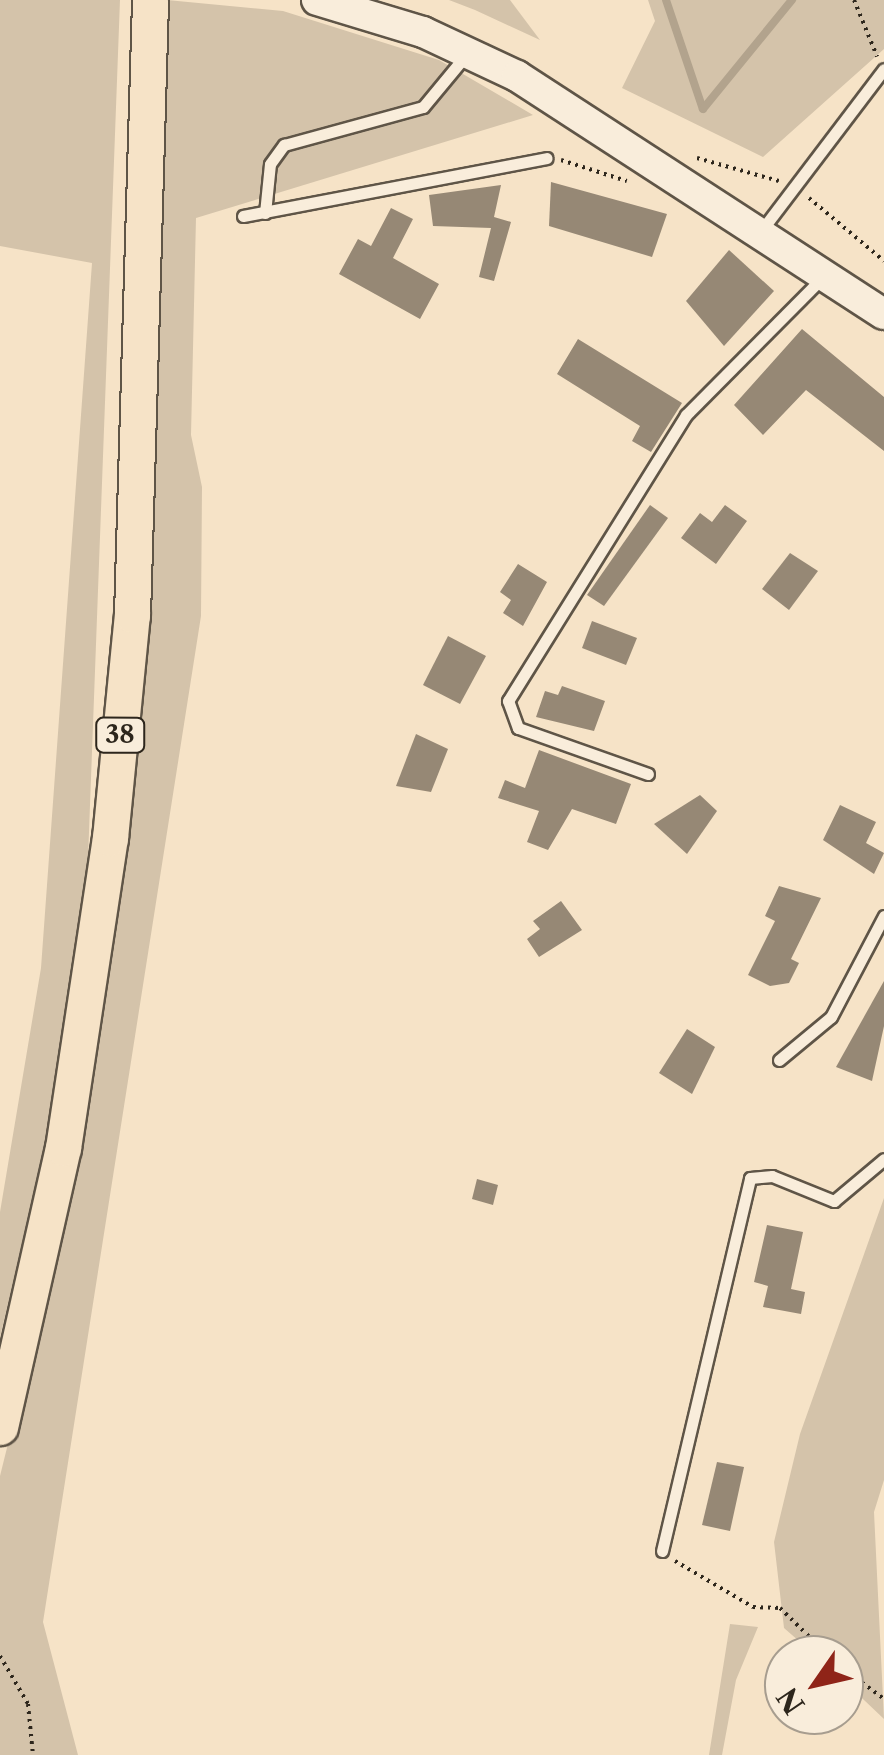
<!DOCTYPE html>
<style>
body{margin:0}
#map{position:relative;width:884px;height:1755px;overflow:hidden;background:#f6e3c7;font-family:"Libre Caslon Text",serif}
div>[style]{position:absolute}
.green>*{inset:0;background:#d4c3aa}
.stream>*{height:8px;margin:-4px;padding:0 4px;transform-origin:4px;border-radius:4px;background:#b2a38d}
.building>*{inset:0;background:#968875}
.path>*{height:4px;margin-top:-2px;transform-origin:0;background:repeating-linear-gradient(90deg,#2d261c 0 2.5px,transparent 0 7.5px)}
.roads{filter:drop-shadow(2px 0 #5f5547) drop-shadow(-2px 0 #5f5547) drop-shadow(0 2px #5f5547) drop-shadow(0 -2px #5f5547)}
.lane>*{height:11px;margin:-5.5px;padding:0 5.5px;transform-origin:5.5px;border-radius:5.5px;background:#f9eddb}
.secondary>*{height:30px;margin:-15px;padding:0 15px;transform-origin:15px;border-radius:15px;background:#f9eddb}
.primary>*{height:35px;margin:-17.5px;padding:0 17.5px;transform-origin:17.5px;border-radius:17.5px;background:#f6e3c7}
span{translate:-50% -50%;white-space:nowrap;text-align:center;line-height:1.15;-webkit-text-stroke:9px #f9eddb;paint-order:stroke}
.shield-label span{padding:2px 8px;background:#f9eddb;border:2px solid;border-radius:8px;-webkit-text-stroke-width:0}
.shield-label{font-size:25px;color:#2d261c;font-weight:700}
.north{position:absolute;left:764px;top:1635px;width:100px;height:100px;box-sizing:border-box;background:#f9eddb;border:2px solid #a79d8f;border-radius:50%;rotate:236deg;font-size:28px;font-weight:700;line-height:40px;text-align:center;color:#2d261c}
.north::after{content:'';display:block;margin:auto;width:35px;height:45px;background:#8f2418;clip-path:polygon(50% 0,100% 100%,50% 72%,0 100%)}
</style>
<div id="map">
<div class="green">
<i style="clip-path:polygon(0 0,120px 0,88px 859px,48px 1132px,0 1337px,0 1212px,41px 968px,92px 263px,0 246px)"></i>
<i style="clip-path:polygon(167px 0,283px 11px,439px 60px,533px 115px,196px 218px,191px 435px,202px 487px,201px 616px,43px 1622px,78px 1755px,0 1755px,0 1476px,65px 1214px,116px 922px,144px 632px)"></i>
<i style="clip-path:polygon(449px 0,510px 0,540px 40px,475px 10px)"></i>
<i style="clip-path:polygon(648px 0,884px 0,884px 49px,763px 157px,622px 88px,655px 21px)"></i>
<i style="clip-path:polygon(884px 1198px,884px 1480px,874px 1512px,884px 1719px,844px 1681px,844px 1655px,815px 1655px,784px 1628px,774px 1542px,800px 1434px)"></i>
<i style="clip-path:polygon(730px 1624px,758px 1627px,736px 1680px,722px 1755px,709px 1755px)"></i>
</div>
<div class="stream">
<i style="left:666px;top:0;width:115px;rotate:71.3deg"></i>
<i style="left:703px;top:109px;width:141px;rotate:-50.8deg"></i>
</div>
<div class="building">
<i style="clip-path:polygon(551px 182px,667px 214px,652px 257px,549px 226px)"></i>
<i style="clip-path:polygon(501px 185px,494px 217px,511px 222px,494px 281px,479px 277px,491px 228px,433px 226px,429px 195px)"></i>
<i style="clip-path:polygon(391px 208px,413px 219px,393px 258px,439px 284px,420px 319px,339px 274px,358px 239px,371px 246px)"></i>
<i style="clip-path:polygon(729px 250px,774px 291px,724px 346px,686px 301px)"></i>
<i style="clip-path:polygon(802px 329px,884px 397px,884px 451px,806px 390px,763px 435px,734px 405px)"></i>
<i style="clip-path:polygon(578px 339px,682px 403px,651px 452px,632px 441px,640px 426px,557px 374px)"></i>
<i style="clip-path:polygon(650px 505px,668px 518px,604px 606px,587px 595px)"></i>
<i style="clip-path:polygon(725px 505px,747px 521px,716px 564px,681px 538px,700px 513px,712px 522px)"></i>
<i style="clip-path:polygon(790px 553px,818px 571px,789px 610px,762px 589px)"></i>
<i style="clip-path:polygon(518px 564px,547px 582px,523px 626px,503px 613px,511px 600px,500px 592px)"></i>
<i style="clip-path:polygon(592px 621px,637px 638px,626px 665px,582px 648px)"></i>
<i style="clip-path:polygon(448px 636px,486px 656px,460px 704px,423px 685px)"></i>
<i style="clip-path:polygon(562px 686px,605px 701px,594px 731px,536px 717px,545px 691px,558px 695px)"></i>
<i style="clip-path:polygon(416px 734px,448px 749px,431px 792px,396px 786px)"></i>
<i style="clip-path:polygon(539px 750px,631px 784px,616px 824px,572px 809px,548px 850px,527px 842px,539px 811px,498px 798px,505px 780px,525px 788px)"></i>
<i style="clip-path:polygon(700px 795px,717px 811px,687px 854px,654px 824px)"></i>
<i style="clip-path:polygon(840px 805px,876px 822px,866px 843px,884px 853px,874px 874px,823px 840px)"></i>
<i style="clip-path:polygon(779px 886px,821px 898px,791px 959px,799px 963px,789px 983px,770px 986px,748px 975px,775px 921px,765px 916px)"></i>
<i style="clip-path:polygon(561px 901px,582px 930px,539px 957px,527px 939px,540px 929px,533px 921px)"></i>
<i style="clip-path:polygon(884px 981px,884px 1026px,872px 1081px,836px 1067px)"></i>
<i style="clip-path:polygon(687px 1029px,715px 1047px,692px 1094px,659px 1073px)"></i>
<i style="clip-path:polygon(477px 1179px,498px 1185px,493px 1205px,472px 1199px)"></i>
<i style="clip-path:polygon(767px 1225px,803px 1232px,791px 1289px,805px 1292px,801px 1314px,763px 1307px,768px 1286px,754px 1282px)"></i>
<i style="clip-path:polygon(717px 1462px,744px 1467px,730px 1531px,702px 1525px)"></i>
</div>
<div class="path">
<i style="left:854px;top:0;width:61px;rotate:67.7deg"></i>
<i style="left:697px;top:158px;width:85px;rotate:15.7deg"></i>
<i style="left:561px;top:160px;width:69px;rotate:17.7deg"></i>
<i style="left:809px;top:198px;width:98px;rotate:40deg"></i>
<i style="left:675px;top:1561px;width:91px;rotate:30.5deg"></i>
<i style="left:753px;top:1607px;width:27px;rotate:2deg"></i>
<i style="left:780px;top:1608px;width:67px;rotate:44.4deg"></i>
<i style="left:0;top:1656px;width:56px;rotate:59.7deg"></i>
<i style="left:28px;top:1704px;width:51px;rotate:84.4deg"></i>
<i style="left:844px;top:1669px;width:50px;rotate:36.9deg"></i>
</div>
<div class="roads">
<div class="lane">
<i style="left:265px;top:213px;width:49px;rotate:-84.2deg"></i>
<i style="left:270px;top:164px;width:24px;rotate:-54deg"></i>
<i style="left:284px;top:145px;width:144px;rotate:-15.3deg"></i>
<i style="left:423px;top:107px;width:67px;rotate:-50.4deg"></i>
<i style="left:243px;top:216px;width:309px;rotate:-10.8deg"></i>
<i style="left:761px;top:231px;width:203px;rotate:-52.8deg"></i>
<i style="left:648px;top:774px;width:138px;rotate:-160.5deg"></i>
<i style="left:518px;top:728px;width:29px;rotate:-110deg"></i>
<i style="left:508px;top:701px;width:337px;rotate:-58.1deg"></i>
<i style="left:686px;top:415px;width:194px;rotate:-45.2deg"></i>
<i style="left:779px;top:1060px;width:67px;rotate:-39.6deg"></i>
<i style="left:831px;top:1017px;width:114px;rotate:-62.3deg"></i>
<i style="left:662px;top:1551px;width:383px;rotate:-76.7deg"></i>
<i style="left:750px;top:1178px;width:22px;rotate:-5deg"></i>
<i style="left:772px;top:1176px;width:67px;rotate:22deg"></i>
<i style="left:834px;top:1201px;width:65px;rotate:-40deg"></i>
</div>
<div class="secondary">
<i style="left:317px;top:0;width:111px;rotate:16.8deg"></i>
<i style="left:423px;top:32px;width:104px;rotate:25.1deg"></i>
<i style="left:517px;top:76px;width:437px;rotate:33deg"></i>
</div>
<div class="primary">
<i style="left:0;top:1427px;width:286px;rotate:-77.3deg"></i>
<i style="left:63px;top:1148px;width:314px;rotate:-81.4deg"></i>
<i style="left:110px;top:838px;width:224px;rotate:-84.4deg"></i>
<i style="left:132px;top:615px;width:615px;rotate:-88.32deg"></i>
</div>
</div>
<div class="shield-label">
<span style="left:120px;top:735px">38</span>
</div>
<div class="north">N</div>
</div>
